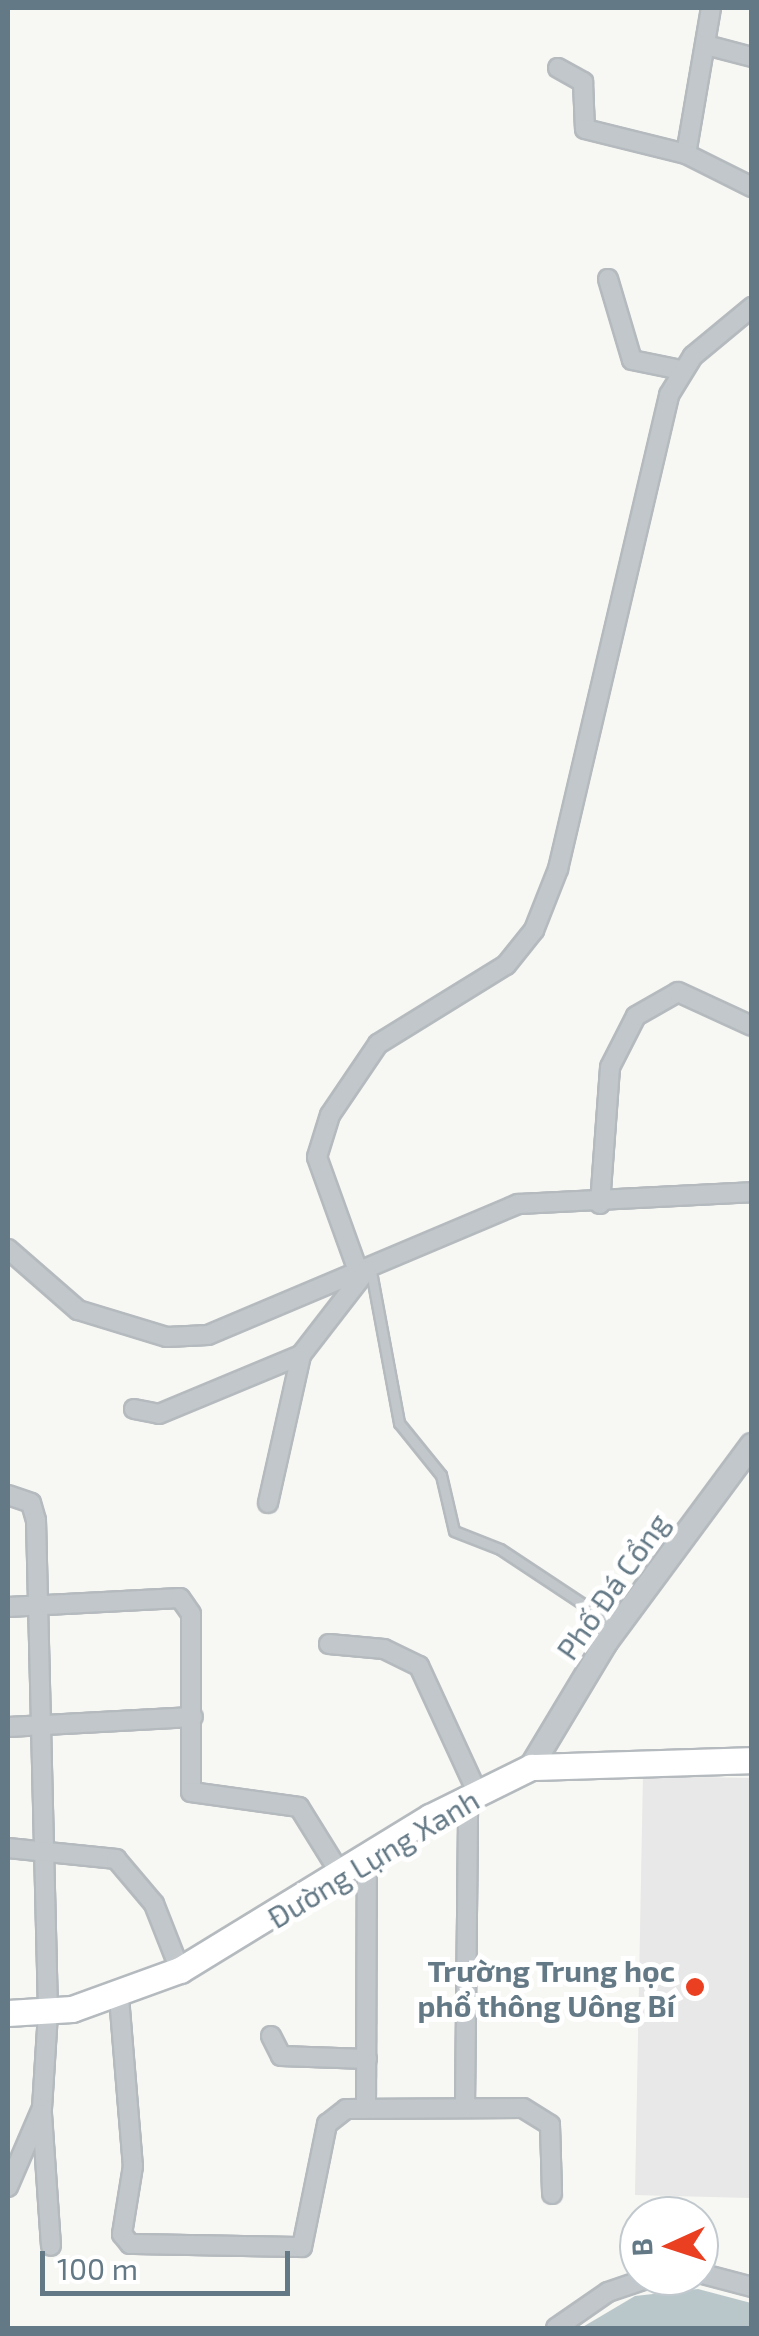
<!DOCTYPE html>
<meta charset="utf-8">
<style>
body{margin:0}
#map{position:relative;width:759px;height:2336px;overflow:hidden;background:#f7f7f3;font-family:"Exo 2",sans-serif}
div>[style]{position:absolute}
.built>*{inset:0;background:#e7e8e7}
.water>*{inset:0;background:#b9c7ca}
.roads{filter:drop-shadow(2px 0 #b4babe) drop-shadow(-2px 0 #b4babe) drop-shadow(0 2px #b4babe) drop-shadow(0 -2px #b4babe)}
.service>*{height:9px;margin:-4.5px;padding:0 4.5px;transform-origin:4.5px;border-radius:4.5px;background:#c1c7ca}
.minor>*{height:18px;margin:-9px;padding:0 9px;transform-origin:9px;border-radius:9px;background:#c1c7ca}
.tertiary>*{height:22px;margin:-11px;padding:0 11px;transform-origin:11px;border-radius:11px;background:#c1c7ca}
.secondary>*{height:25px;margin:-12.5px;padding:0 12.5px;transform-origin:12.5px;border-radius:12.5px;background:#fff}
.dots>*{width:28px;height:28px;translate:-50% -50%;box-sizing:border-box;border:5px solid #fff;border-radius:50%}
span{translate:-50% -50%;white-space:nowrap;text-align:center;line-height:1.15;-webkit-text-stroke:10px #fff;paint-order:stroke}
.street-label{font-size:30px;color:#647986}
.poi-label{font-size:30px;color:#647986;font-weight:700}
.right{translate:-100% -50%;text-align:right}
.frame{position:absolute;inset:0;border:10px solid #647986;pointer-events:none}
.north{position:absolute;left:619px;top:2196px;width:100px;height:100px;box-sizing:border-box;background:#fff;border:2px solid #c1c9cf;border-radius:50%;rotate:267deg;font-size:28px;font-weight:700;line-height:40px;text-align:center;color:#647986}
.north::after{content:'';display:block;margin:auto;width:35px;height:45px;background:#ea3f20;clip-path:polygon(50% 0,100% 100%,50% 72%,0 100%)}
.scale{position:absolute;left:40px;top:2251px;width:250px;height:45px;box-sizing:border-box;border:5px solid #647986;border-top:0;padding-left:12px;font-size:30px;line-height:35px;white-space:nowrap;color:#647986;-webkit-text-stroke:8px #fff;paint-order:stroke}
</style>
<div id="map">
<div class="built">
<i style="clip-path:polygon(643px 1776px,751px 1778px,751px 2198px,635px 2195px)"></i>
</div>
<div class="water">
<i style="clip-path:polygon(698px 2289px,751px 2303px,751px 2328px,581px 2328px,635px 2296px)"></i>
</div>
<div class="roads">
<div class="service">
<i style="left:370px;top:1266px;width:160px;rotate:79.5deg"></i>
<i style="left:399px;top:1423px;width:67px;rotate:51.1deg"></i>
<i style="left:441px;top:1475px;width:57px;rotate:76.9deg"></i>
<i style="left:454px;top:1531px;width:49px;rotate:21.4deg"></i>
<i style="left:500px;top:1549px;width:138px;rotate:33.5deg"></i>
</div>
<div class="minor">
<i style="left:711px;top:8px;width:148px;rotate:99.7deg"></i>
<i style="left:686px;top:154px;width:74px;rotate:26.6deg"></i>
<i style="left:706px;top:45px;width:48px;rotate:14.6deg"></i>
<i style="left:558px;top:68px;width:29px;rotate:29deg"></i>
<i style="left:583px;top:82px;width:47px;rotate:87.6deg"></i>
<i style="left:585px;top:129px;width:104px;rotate:13.9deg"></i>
<i style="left:608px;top:279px;width:84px;rotate:73.5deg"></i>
<i style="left:632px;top:360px;width:50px;rotate:11.5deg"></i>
<i style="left:600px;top:1204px;width:137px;rotate:-85.8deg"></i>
<i style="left:610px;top:1067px;width:57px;rotate:-63deg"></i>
<i style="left:636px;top:1016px;width:48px;rotate:-29.7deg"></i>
<i style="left:678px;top:992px;width:81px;rotate:24.7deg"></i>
<i style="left:8px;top:1249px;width:93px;rotate:41.1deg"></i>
<i style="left:78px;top:1310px;width:93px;rotate:16.9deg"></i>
<i style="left:167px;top:1337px;width:41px;rotate:-2.8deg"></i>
<i style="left:208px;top:1335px;width:337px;rotate:-22.9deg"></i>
<i style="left:518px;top:1204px;width:234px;rotate:-2.9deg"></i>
<i style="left:358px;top:1271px;width:121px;rotate:-109.8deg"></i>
<i style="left:317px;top:1157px;width:44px;rotate:-72.8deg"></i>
<i style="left:330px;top:1115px;width:86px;rotate:-55.9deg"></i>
<i style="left:378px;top:1044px;width:150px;rotate:-31.7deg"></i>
<i style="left:506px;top:965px;width:45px;rotate:-51.3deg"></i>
<i style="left:534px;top:930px;width:66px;rotate:-68.5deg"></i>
<i style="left:558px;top:869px;width:487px;rotate:-76.8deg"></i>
<i style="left:669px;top:395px;width:46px;rotate:-58.4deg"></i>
<i style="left:693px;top:356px;width:77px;rotate:-39.7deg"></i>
<i style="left:134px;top:1409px;width:25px;rotate:11deg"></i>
<i style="left:159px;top:1414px;width:154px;rotate:-22.6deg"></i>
<i style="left:301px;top:1355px;width:106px;rotate:-52.3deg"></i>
<i style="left:8px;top:1495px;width:24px;rotate:19deg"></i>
<i style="left:31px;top:1503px;width:18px;rotate:74deg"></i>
<i style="left:36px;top:1520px;width:493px;rotate:88.6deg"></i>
<i style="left:48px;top:2013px;width:95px;rotate:93.6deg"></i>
<i style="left:42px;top:2108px;width:86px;rotate:113.3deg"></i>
<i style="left:268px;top:1503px;width:152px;rotate:-77.4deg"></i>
<i style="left:8px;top:1607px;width:172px;rotate:-3deg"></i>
<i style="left:180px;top:1598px;width:19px;rotate:55deg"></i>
<i style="left:191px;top:1614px;width:178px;rotate:90deg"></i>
<i style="left:191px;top:1792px;width:109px;rotate:7.9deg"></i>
<i style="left:299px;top:1807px;width:78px;rotate:58.2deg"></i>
<i style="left:329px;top:1644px;width:55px;rotate:5.2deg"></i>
<i style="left:384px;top:1649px;width:39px;rotate:26deg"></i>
<i style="left:419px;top:1666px;width:141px;rotate:65.3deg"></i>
<i style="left:8px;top:1727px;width:185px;rotate:-3.1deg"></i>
<i style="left:8px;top:1848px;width:109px;rotate:5.8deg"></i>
<i style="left:116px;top:1859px;width:59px;rotate:49.8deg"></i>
<i style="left:154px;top:1904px;width:71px;rotate:68.5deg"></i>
<i style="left:119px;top:1997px;width:170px;rotate:85.3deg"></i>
<i style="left:133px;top:2166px;width:69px;rotate:99.2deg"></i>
<i style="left:122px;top:2234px;width:13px;rotate:51deg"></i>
<i style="left:130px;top:2244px;width:172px;rotate:1deg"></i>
<i style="left:302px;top:2247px;width:126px;rotate:-78.5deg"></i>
<i style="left:327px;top:2124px;width:24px;rotate:-38deg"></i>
<i style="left:346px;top:2109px;width:177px;rotate:-0.3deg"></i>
<i style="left:523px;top:2108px;width:32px;rotate:32deg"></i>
<i style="left:550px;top:2125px;width:69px;rotate:88.3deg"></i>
<i style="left:271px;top:2036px;width:22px;rotate:63deg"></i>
<i style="left:281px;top:2056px;width:86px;rotate:2deg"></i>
<i style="left:465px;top:2106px;width:309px;rotate:-89.4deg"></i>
<i style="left:366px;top:2107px;width:252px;rotate:-89.8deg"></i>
<i style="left:42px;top:2114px;width:132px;rotate:86.1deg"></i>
<i style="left:699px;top:2273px;width:55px;rotate:14.8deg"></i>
<i style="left:556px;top:2328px;width:63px;rotate:-34.7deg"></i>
<i style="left:608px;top:2292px;width:50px;rotate:-18.8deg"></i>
</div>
<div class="tertiary">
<i style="left:531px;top:1767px;width:146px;rotate:-59deg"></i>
<i style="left:606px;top:1642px;width:245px;rotate:-53.5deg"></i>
</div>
<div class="secondary">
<i style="left:8px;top:2013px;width:64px;rotate:-3.6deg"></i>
<i style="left:72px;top:2009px;width:115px;rotate:-19.9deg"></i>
<i style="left:180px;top:1970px;width:293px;rotate:-31.5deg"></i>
<i style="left:430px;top:1817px;width:113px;rotate:-26.3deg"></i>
<i style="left:531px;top:1767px;width:221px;rotate:-1.8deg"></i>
</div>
</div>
<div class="dots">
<i style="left:695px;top:1987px;background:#ea3f20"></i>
</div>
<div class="street-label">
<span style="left:612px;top:1586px;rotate:-55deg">Phố Đá Cổng</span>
<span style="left:373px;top:1858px;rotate:-31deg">Đường Lựng Xanh</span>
</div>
<div class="poi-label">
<span class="right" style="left:675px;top:1987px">Trường Trung học<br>phổ thông Uông Bí</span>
</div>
<div class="frame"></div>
<div class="north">B</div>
<div class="scale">100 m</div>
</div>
